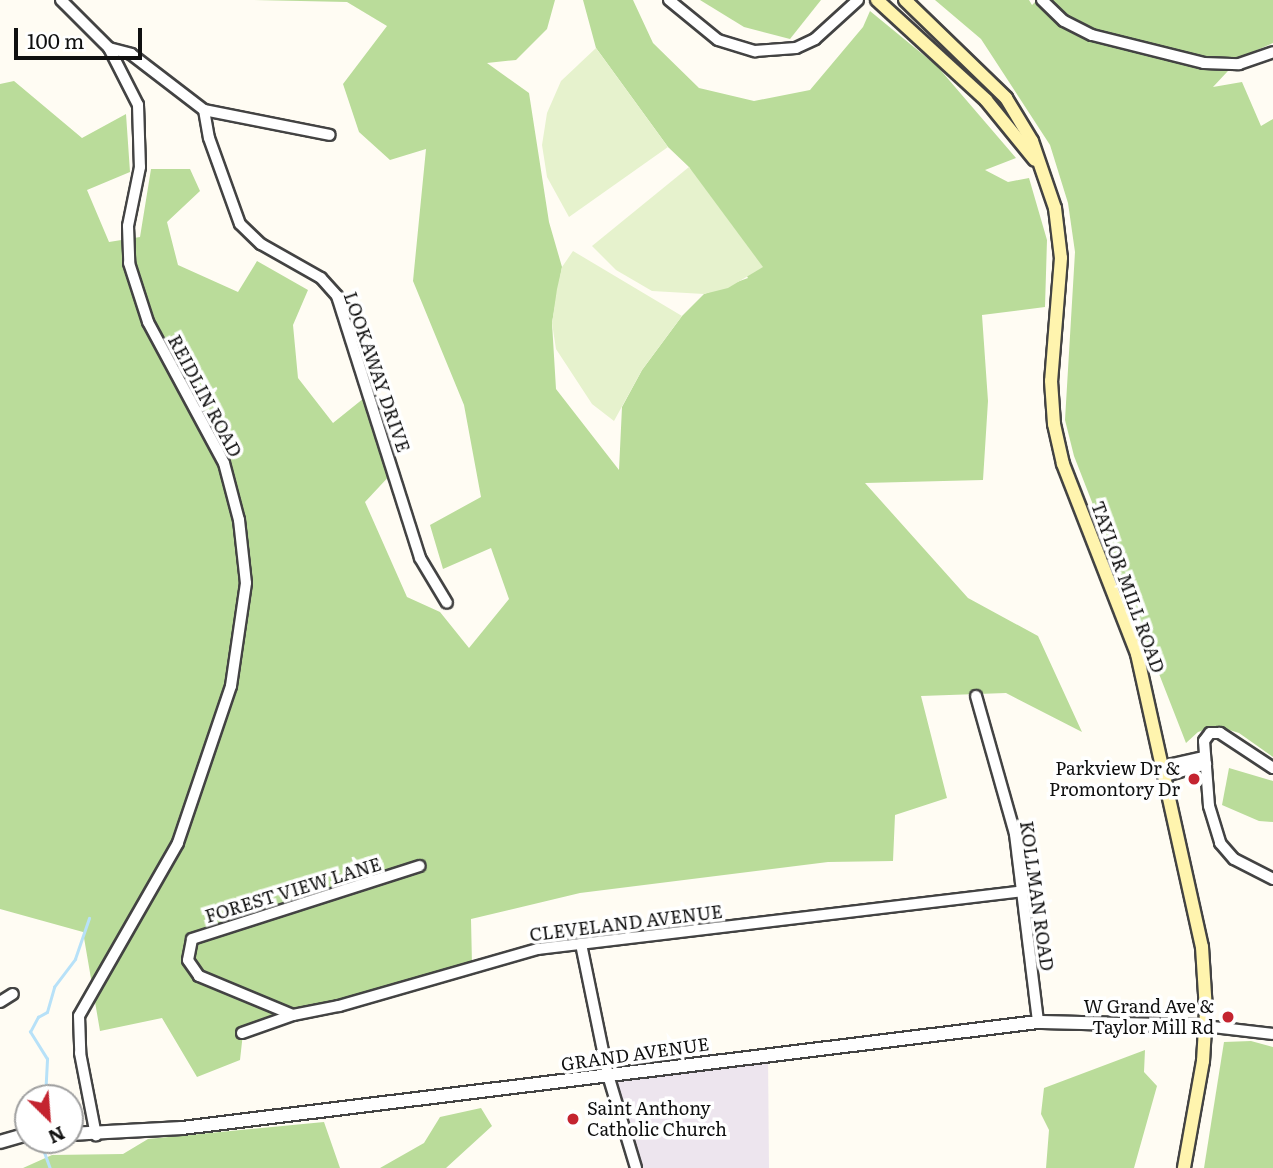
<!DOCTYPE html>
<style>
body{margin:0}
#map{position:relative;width:1273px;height:1168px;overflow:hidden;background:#fffcf3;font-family:Literata,serif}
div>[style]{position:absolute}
.industrial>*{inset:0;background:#ede5ee}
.forest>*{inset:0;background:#badc9a}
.pitch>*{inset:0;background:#e6f2cd}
.stream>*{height:2.5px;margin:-1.25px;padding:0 1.25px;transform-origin:1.25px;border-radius:1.25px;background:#b7e1f8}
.roads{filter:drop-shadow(2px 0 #434343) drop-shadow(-2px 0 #434343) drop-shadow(0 2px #434343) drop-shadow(0 -2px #434343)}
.minor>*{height:10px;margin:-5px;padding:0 5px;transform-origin:5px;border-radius:5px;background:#fff}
.tertiary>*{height:12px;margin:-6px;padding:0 6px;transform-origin:6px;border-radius:6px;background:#fff}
.secondary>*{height:12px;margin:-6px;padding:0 6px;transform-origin:6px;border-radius:6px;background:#fff4ae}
.dots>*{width:19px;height:19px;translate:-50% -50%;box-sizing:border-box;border:4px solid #fff;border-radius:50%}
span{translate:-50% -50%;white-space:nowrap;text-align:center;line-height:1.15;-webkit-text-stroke:7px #fff;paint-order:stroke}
.street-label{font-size:18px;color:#101010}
.poi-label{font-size:18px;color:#101010}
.right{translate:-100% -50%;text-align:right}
.left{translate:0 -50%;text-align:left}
.north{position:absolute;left:14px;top:1084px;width:70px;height:70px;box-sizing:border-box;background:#fff;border:2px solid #9f9f9f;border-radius:50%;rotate:155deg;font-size:19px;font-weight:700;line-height:28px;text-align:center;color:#101010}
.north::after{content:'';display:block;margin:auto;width:24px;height:32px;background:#c42430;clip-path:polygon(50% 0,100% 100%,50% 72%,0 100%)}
.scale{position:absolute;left:14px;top:28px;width:128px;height:32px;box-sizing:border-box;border:4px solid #101010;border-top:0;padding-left:9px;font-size:21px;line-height:24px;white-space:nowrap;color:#101010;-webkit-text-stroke:5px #fff;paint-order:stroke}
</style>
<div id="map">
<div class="industrial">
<i style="clip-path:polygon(768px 1055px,769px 1168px,636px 1168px,608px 1075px)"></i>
</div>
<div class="forest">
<i style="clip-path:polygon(252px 0,555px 0,547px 29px,516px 60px,487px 63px,529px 93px,549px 222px,562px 267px,552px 323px,556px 389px,619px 470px,622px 407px,642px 370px,682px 316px,704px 294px,748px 278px,689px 167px,668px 147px,596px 48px,583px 0,633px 0,653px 43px,699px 88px,754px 101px,810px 90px,863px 27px,870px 11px,937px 66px,1016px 158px,985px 170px,1008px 182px,1029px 178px,1047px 240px,1045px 307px,982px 315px,988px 401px,983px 480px,865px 483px,968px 598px,1038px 636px,1082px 732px,1006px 693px,921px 696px,947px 798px,895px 815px,893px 861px,828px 862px,580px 893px,471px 919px,472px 965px,243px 1033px,240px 1060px,197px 1077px,162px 1018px,100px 1031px,83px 932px,0 909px,0 84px,14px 81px,82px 138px,126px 114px,130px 172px,87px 190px,109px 242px,140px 237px,151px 169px,190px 169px,200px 191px,167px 222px,178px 265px,238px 292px,257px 261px,308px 290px,293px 325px,298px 378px,333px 423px,369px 394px,393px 472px,365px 502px,407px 597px,440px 612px,469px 648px,509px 599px,491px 548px,443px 569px,430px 525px,481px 497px,464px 405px,413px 281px,426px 149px,390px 160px,359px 132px,343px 84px,387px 26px,347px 2px)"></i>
<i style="clip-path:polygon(700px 0,821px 0,790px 39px,744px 27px)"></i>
<i style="clip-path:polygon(935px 0,1029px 0,1032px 5px,1037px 0,1273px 0,1273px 43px,1241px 57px,1213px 87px,1242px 82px,1261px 126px,1273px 119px,1273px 757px,1239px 733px,1217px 726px,1198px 732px,1186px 743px,1074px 456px,1065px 420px,1075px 252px,1068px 203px,1050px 145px,981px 39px)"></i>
<i style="clip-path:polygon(1229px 768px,1273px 781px,1273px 822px,1259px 821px,1222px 805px)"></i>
<i style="clip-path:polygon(1251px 1041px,1273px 1047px,1273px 1168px,1204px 1168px,1224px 1042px)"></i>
<i style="clip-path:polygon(1145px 1050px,1144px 1072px,1157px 1086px,1134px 1168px,1046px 1168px,1049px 1130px,1041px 1114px,1044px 1088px)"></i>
<i style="clip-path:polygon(481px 1108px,492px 1126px,446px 1168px,380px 1168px,424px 1143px,440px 1117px)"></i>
<i style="clip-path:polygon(324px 1122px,340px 1168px,23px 1168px,52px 1155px,123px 1154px,148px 1139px)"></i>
</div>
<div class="pitch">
<i style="clip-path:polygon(596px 48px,668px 147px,569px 217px,547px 177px,542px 145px,547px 113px,561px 81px)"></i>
<i style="clip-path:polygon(689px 167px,763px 267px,728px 288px,704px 294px,652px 291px,616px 270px,592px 246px)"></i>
<i style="clip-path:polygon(573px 251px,682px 316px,642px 370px,614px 421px,592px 404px,556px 349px,552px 323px,557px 289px,562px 267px)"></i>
</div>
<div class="stream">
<i style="left:45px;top:1098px;width:39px;rotate:-87deg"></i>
<i style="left:47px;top:1059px;width:32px;rotate:-122deg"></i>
<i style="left:30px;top:1032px;width:17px;rotate:-62deg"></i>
<i style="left:38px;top:1017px;width:10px;rotate:-29deg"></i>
<i style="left:47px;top:1012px;width:26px;rotate:-74deg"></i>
<i style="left:54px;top:987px;width:35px;rotate:-53deg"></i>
<i style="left:75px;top:959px;width:43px;rotate:-71.1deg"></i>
<i style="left:40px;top:1140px;width:30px;rotate:70deg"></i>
</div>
<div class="roads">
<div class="minor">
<i style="left:61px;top:0;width:68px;rotate:45deg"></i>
<i style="left:109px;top:48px;width:64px;rotate:63deg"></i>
<i style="left:138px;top:105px;width:62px;rotate:88.2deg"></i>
<i style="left:140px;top:167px;width:60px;rotate:101.5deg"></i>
<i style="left:128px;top:226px;width:37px;rotate:88deg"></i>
<i style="left:129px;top:263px;width:62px;rotate:72.1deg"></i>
<i style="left:148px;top:322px;width:160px;rotate:61.7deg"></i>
<i style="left:224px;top:463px;width:59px;rotate:75.3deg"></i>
<i style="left:239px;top:520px;width:63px;rotate:83.7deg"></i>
<i style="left:246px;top:583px;width:104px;rotate:98.3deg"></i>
<i style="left:231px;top:686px;width:166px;rotate:108.7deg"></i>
<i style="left:178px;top:843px;width:199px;rotate:119.8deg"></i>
<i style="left:79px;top:1016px;width:37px;rotate:88deg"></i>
<i style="left:80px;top:1053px;width:84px;rotate:79deg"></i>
<i style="left:669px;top:0;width:63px;rotate:39.2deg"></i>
<i style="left:718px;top:40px;width:39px;rotate:17deg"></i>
<i style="left:755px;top:51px;width:41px;rotate:-4.2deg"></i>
<i style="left:796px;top:48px;width:21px;rotate:-25deg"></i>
<i style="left:815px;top:39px;width:58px;rotate:-42.2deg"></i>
<i style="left:1042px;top:0;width:30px;rotate:44deg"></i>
<i style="left:1064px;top:21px;width:31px;rotate:27deg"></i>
<i style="left:1092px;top:35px;width:115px;rotate:14deg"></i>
<i style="left:1204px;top:63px;width:35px;rotate:2deg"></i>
<i style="left:1239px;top:64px;width:36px;rotate:-19deg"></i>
<i style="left:109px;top:48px;width:23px;rotate:15deg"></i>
<i style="left:131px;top:54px;width:92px;rotate:37.5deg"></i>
<i style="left:204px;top:110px;width:128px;rotate:11.2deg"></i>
<i style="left:204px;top:110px;width:28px;rotate:80deg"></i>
<i style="left:209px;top:138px;width:91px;rotate:70.2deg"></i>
<i style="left:240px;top:224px;width:29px;rotate:44deg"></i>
<i style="left:261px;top:244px;width:69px;rotate:29.5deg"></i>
<i style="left:321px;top:278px;width:24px;rotate:48deg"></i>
<i style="left:337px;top:296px;width:275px;rotate:72.4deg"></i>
<i style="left:420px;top:558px;width:52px;rotate:59deg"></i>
<i style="left:976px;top:696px;width:143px;rotate:74.2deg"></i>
<i style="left:1015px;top:834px;width:189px;rotate:83deg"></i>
<i style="left:1164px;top:766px;width:41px;rotate:-12.7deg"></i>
<i style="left:1273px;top:768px;width:64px;rotate:-146.6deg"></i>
<i style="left:1220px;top:733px;width:10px;rotate:180deg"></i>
<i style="left:1210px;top:733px;width:10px;rotate:127deg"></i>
<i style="left:1204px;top:741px;width:65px;rotate:85.6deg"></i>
<i style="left:1209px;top:806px;width:39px;rotate:73deg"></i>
<i style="left:1220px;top:843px;width:21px;rotate:49deg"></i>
<i style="left:1234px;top:859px;width:44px;rotate:27.1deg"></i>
<i style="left:1166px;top:776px;width:42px;rotate:-16.7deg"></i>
<i style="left:581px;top:944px;width:134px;rotate:78.4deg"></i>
<i style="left:608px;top:1075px;width:97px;rotate:73.2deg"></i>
<i style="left:0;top:1002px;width:15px;rotate:-32deg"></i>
<i style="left:293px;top:1015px;width:102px;rotate:-157.5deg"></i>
<i style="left:199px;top:976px;width:19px;rotate:-125deg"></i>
<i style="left:188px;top:960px;width:21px;rotate:-79deg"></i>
<i style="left:192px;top:939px;width:239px;rotate:-17.8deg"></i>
<i style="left:1205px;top:1026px;width:68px;rotate:6.7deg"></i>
<i style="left:242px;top:1033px;width:54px;rotate:-19.4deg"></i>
<i style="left:293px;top:1015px;width:47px;rotate:-11.1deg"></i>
<i style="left:339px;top:1006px;width:207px;rotate:-16deg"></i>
<i style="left:538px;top:949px;width:488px;rotate:-6.8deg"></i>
</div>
<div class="tertiary">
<i style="left:70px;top:1134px;width:112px;rotate:-3.1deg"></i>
<i style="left:182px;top:1128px;width:863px;rotate:-7.06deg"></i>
<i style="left:1038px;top:1022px;width:167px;rotate:1.4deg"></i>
<i style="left:0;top:1142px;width:29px;rotate:-16deg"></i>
</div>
<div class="secondary">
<i style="left:877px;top:0;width:148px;rotate:42.5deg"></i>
<i style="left:986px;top:100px;width:77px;rotate:50.8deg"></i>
<i style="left:905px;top:0;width:141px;rotate:44.1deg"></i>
<i style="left:1006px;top:98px;width:50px;rotate:58.8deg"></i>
<i style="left:1032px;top:141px;width:71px;rotate:71.1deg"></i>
<i style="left:1055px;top:208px;width:50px;rotate:83.2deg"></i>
<i style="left:1061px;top:258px;width:123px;rotate:94.6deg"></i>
<i style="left:1051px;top:381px;width:43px;rotate:86deg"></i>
<i style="left:1054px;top:424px;width:41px;rotate:77.3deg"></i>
<i style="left:1063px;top:464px;width:204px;rotate:68.7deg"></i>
<i style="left:1137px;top:654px;width:300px;rotate:77.5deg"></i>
<i style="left:1202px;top:947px;width:64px;rotate:86.4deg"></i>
<i style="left:1206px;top:1011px;width:50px;rotate:93.4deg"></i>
<i style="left:1203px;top:1061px;width:109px;rotate:100.1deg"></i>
</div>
</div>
<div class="dots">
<i style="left:1194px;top:779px;background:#c42430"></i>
<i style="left:1228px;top:1017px;background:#c42430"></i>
<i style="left:573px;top:1119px;background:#c42430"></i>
</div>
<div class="street-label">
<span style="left:377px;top:372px;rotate:71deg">LOOKAWAY DRIVE</span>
<span style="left:205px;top:396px;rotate:62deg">REIDLIN ROAD</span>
<span style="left:1128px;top:587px;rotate:70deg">TAYLOR MILL ROAD</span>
<span style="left:293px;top:890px;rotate:-17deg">FOREST VIEW LANE</span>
<span style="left:1037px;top:896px;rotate:82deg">KOLLMAN ROAD</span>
<span style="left:626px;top:923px;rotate:-7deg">CLEVELAND AVENUE</span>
<span style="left:635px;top:1054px;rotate:-8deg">GRAND AVENUE</span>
</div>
<div class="poi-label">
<span class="right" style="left:1180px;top:779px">Parkview Dr &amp;<br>Promontory Dr</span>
<span class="right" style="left:1214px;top:1017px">W Grand Ave &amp;<br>Taylor Mill Rd</span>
<span class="left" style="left:587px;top:1119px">Saint Anthony<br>Catholic Church</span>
</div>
<div class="north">N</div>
<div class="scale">100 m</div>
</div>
